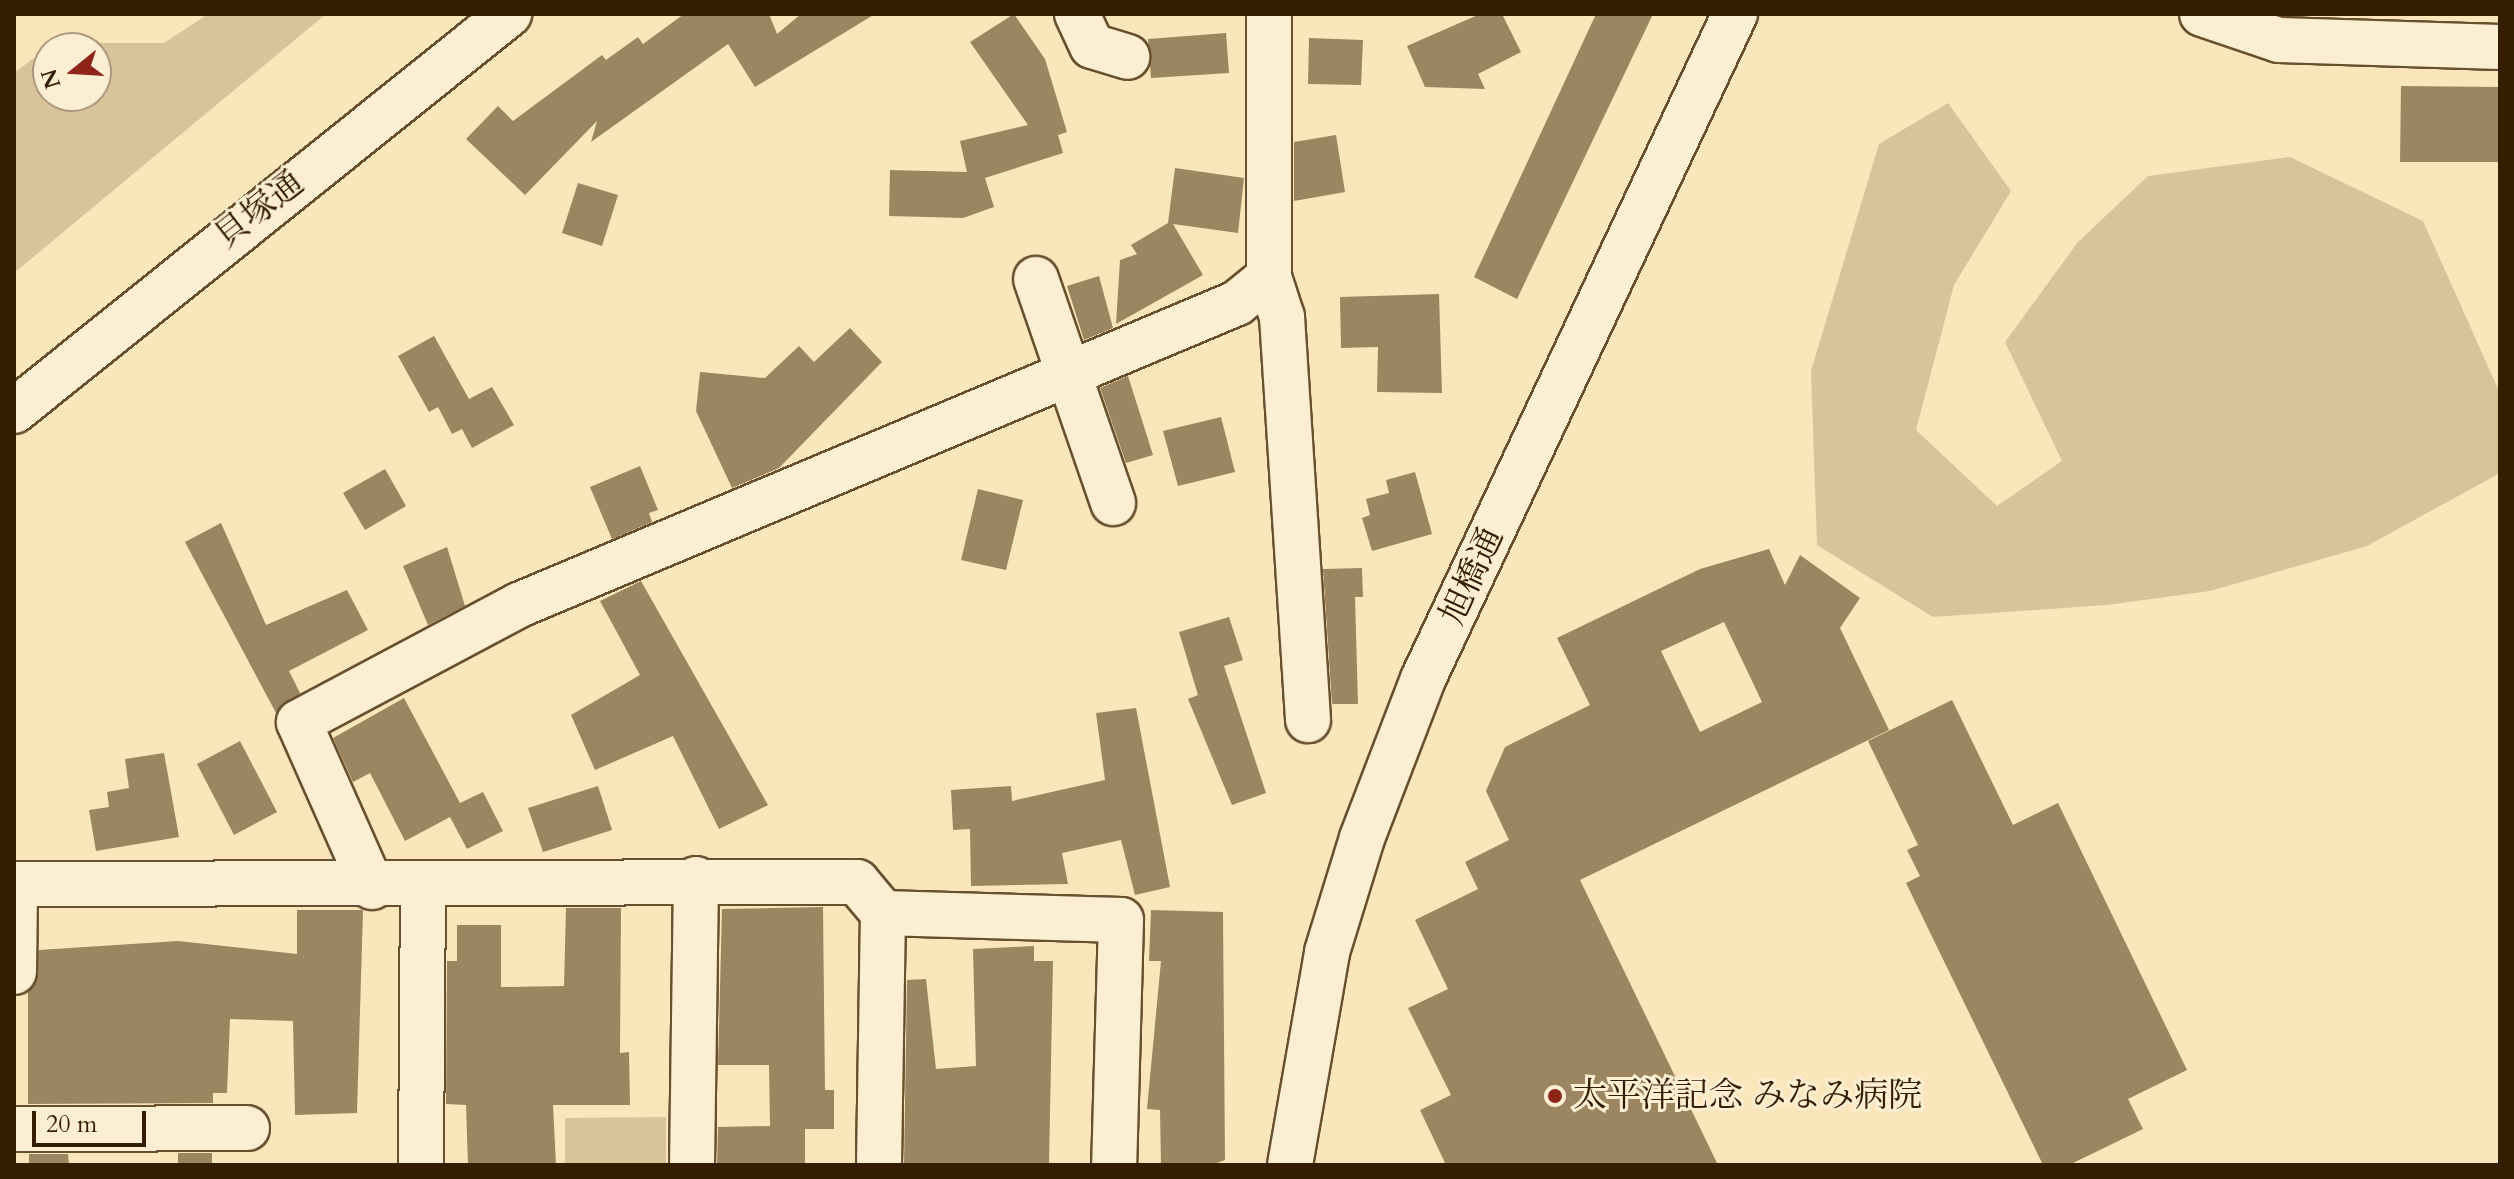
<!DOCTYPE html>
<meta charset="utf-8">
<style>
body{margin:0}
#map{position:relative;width:2514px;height:1179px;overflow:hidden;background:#fbe5ba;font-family:Cardo,"Noto Serif JP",serif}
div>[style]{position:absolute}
.green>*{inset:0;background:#d9c39a}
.building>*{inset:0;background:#9c8561}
.roads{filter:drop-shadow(2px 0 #66502e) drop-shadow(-2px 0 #66502e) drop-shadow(0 2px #66502e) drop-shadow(0 -2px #66502e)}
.minor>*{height:44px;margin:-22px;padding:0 22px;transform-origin:22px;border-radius:22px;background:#fceed2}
.dots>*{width:22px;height:22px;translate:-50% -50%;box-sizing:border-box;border:4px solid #fceed2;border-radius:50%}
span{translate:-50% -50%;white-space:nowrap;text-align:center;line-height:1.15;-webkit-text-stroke:6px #fceed2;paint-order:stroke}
.street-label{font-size:34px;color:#351e00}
.poi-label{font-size:34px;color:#351e00}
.left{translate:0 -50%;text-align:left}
.frame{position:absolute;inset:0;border:16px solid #351e00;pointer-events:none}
.north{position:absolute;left:32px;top:32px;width:80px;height:80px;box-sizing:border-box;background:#fceed2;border:2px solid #ac9b7e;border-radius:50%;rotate:252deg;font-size:22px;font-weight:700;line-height:32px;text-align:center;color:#351e00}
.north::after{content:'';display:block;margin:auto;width:28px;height:36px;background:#8f2418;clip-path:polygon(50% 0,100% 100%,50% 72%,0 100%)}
.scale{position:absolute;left:32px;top:1111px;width:114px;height:36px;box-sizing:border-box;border:4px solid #351e00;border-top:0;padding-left:10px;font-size:24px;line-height:28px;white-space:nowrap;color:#351e00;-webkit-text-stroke:6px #fceed2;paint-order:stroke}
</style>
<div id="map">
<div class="green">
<i style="clip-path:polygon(evenodd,208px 14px,326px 14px,14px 273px,14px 73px,54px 43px,164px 43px,208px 14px,48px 48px,96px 48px,96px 96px,48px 96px,48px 48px)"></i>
<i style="clip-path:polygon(1948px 103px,2011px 191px,1954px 285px,1916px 430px,1997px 506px,2062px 461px,2005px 342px,2078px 242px,2148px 176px,2290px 157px,2423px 221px,2500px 393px,2500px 473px,2367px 546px,2210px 591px,2107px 605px,1933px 617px,1817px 545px,1811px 371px,1879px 144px)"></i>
<i style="clip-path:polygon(666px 1117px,666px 1165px,565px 1165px,565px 1118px)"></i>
</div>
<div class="building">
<i style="clip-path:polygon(684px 14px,769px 14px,777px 34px,801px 14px,875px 14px,755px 87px,728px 44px,591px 142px,597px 121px,525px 195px,466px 139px,498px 106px,513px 121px,602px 55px,606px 60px,638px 37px,643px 44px)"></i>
<i style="clip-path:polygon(1014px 14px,1045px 59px,1067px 132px,1058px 135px,1063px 153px,985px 178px,994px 207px,963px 218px,889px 216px,890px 170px,967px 172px,960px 141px,1028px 125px,970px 42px)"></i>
<i style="clip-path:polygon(1480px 14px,1502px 14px,1521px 52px,1478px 74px,1485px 89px,1425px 87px,1407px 46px)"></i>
<i style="clip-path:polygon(1596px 14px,1653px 14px,1517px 299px,1474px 277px)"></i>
<i style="clip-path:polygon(1226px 33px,1229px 73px,1151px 78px,1148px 39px)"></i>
<i style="clip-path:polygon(1309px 38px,1363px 40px,1361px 85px,1308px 84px)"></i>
<i style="clip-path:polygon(2401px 86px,2500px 87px,2500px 162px,2400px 162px)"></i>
<i style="clip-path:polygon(1336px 135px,1345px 192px,1294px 201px,1294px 142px)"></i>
<i style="clip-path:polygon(1175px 168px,1244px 178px,1238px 233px,1173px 224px,1203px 275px,1116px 324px,1120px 260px,1137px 254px,1131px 245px,1168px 223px)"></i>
<i style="clip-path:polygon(578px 183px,618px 195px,602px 246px,562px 233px)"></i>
<i style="clip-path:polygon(1099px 276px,1113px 328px,1084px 340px,1067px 286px)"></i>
<i style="clip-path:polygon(1439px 294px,1442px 393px,1377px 392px,1378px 347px,1341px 348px,1340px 297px)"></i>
<i style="clip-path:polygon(850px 328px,882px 362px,779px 468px,732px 488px,696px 411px,700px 372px,765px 378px,799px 346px,814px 362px)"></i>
<i style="clip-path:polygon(434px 336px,469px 399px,492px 387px,514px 425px,472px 448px,462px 429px,452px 434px,438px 407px,429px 412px,398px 356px)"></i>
<i style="clip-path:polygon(1128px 376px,1153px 455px,1126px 463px,1100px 388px)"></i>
<i style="clip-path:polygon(1221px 417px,1235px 472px,1178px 486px,1163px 431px)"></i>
<i style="clip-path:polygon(640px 466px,658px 510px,649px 513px,652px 522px,612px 539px,590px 487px)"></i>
<i style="clip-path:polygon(385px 469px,406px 506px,365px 530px,343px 493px)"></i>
<i style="clip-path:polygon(1415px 472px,1432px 534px,1372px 551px,1362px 518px,1370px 515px,1366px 499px,1389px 493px,1386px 480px)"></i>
<i style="clip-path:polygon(978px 489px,1023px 500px,1006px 570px,961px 560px)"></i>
<i style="clip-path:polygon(221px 523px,266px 625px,347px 590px,368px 630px,289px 671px,300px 693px,276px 713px,185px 542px)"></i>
<i style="clip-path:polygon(447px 547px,465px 606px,428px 625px,403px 566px)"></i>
<i style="clip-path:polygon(evenodd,1769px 549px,1785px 585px,1800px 555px,1860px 598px,1840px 628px,1889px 730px,1580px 880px,1718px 1165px,1446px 1165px,1420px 1110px,1451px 1095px,1408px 1008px,1448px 989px,1415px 920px,1478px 889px,1465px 862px,1509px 840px,1486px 791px,1505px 747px,1590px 705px,1557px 638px,1700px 569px,1769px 549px,1724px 622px,1762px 702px,1700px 732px,1661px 651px,1724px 622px)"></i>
<i style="clip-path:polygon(1362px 568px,1363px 597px,1355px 597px,1358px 704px,1332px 704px,1323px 569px)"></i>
<i style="clip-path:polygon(641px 581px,768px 805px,719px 829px,673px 736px,595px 770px,571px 715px,640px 675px,600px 601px)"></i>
<i style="clip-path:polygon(1229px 617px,1243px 660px,1224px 666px,1266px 793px,1232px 805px,1188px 699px,1198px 695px,1179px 632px)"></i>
<i style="clip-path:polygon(404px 698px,460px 803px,483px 792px,503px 831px,467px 849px,450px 817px,405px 841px,370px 773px,353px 782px,333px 738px)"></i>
<i style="clip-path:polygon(1952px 700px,2013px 825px,2058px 803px,2187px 1070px,2128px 1099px,2143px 1129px,2069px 1165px,2043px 1165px,1906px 883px,1920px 876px,1907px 850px,1918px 845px,1868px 741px)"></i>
<i style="clip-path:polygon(1136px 708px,1170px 887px,1135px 895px,1121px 840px,1062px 853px,1068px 884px,971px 886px,970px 829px,953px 830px,951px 790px,1011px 786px,1012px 801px,1105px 780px,1096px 713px)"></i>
<i style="clip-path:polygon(240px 741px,277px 812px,234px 835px,197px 764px)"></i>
<i style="clip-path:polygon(164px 753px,179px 837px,96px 851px,89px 810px,109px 807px,107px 792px,129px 788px,125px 759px)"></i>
<i style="clip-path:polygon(598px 786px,612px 830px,543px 852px,528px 808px)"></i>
<i style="clip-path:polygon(823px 907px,825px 1090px,834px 1090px,834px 1129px,805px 1129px,805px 1165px,717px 1165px,718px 1127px,770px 1126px,769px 1065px,718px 1065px,722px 909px)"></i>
<i style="clip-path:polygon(566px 908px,621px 908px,620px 1053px,629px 1052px,630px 1105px,553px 1105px,556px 1165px,468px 1165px,466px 1105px,446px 1104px,447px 961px,457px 961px,457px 925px,501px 925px,501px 987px,564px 986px)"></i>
<i style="clip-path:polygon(297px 910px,363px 910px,357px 1113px,295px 1115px,293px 1021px,230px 1019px,227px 1093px,213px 1093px,213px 1103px,28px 1104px,28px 992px,39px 950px,178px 941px,297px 954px)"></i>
<i style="clip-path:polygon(1151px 910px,1223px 912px,1225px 1160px,1211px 1165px,1161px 1165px,1160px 1110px,1147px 1109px,1161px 961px,1149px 961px)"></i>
<i style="clip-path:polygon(1034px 946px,1034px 961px,1053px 961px,1049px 1165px,904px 1165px,907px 980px,926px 979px,936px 1069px,976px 1066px,973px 949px)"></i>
<i style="clip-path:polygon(178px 1153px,212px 1153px,212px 1165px,178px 1165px)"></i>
<i style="clip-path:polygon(29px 1154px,68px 1154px,69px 1165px,29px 1165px)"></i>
</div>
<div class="roads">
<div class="minor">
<i style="left:1077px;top:14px;width:35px;rotate:65deg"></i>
<i style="left:1092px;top:46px;width:37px;rotate:17deg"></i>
<i style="left:1269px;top:14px;width:263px;rotate:90deg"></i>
<i style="left:1269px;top:277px;width:42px;rotate:72deg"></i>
<i style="left:1282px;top:317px;width:404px;rotate:86.3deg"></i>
<i style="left:2202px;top:14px;width:81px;rotate:18.7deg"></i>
<i style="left:2279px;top:40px;width:221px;rotate:1.8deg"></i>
<i style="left:1036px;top:279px;width:237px;rotate:71deg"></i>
<i style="left:14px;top:411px;width:635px;rotate:-38.73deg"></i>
<i style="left:14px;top:884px;width:843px;rotate:-0.14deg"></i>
<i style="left:857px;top:882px;width:40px;rotate:50deg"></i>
<i style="left:883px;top:913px;width:238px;rotate:1.7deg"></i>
<i style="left:1121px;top:920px;width:245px;rotate:91.6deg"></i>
<i style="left:372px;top:887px;width:180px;rotate:-113.9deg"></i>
<i style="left:299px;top:722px;width:249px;rotate:-28deg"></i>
<i style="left:519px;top:605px;width:779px;rotate:-22.81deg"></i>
<i style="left:1237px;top:303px;width:41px;rotate:-39.1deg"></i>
<i style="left:14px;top:972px;width:88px;rotate:-89.3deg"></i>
<i style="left:14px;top:1129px;width:233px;rotate:-0.2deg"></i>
<i style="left:421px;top:1165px;width:278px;rotate:-89.6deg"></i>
<i style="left:692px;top:1165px;width:286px;rotate:-89.2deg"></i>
<i style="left:879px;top:1165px;width:252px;rotate:-89.1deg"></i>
<i style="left:1290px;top:1165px;width:216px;rotate:-80.1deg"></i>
<i style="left:1327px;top:952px;width:119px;rotate:-72.9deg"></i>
<i style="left:1362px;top:838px;width:170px;rotate:-69deg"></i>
<i style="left:1423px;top:679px;width:735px;rotate:-64.87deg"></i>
</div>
</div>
<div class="dots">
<i style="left:1555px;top:1096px;background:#8f2418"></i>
</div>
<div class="street-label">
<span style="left:259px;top:210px;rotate:-38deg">貝塚通</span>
<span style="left:1472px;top:576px;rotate:-65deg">旭橋通</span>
</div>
<div class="poi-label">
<span class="left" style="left:1573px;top:1096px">太平洋記念 みなみ病院</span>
</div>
<div class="frame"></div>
<div class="north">N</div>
<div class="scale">20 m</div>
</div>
